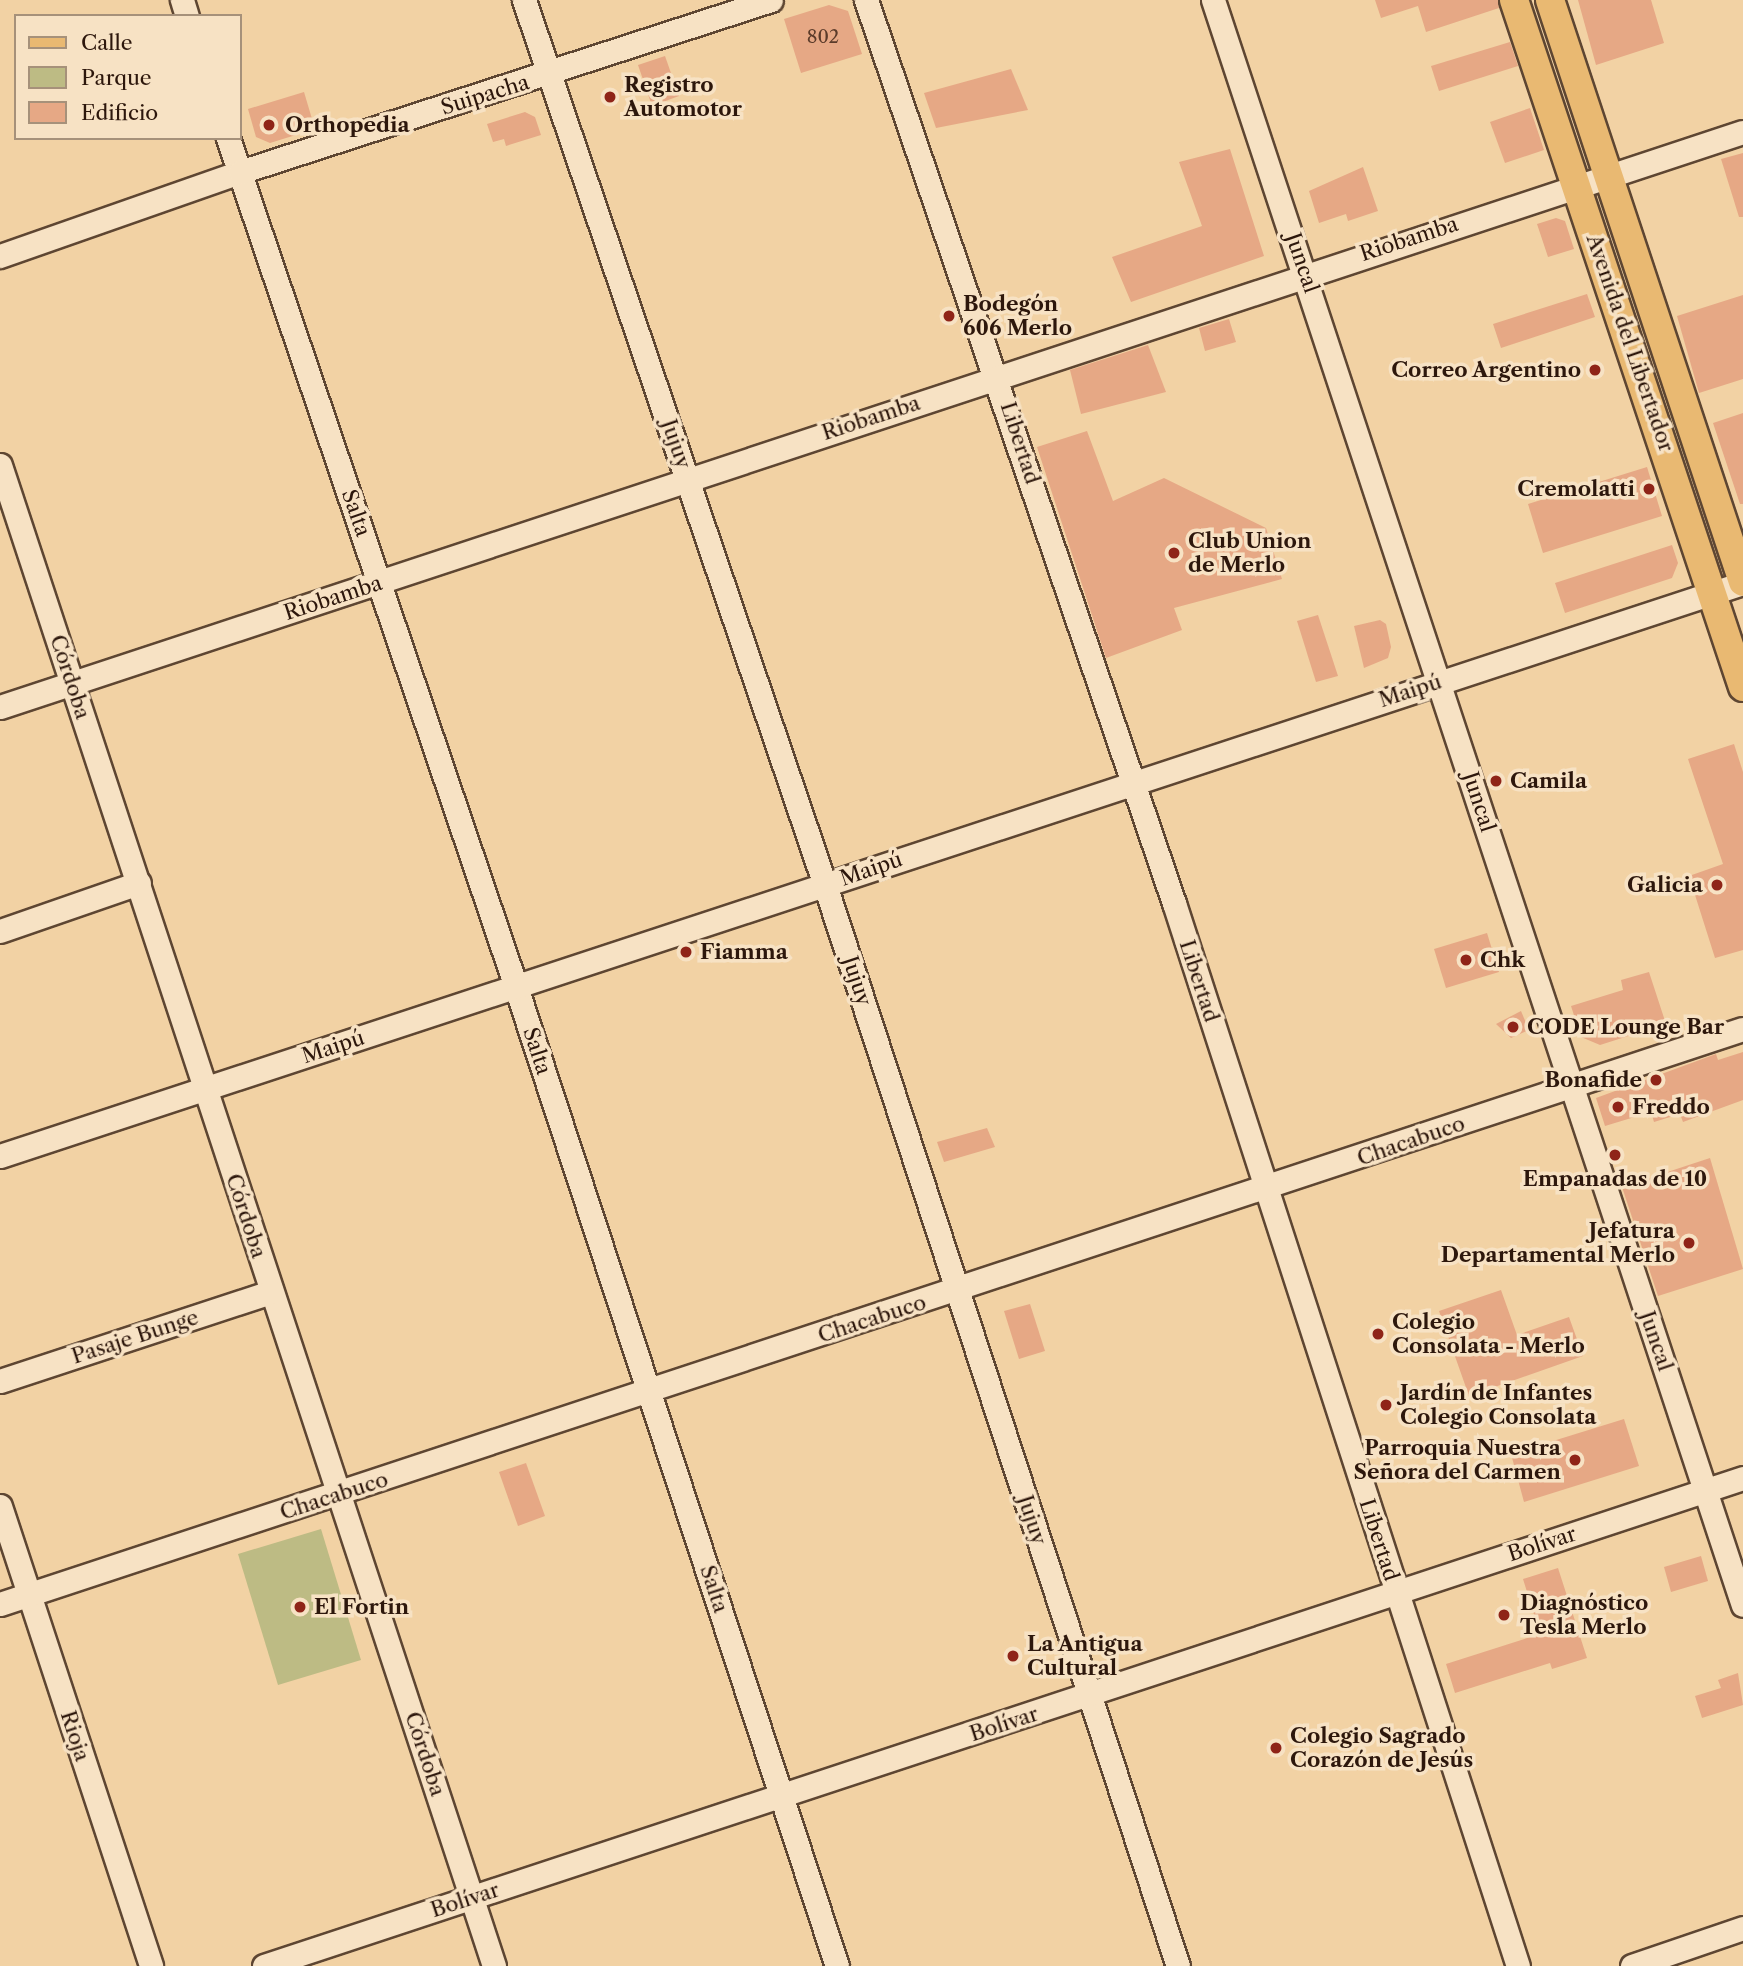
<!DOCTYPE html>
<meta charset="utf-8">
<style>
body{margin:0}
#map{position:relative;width:1743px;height:1966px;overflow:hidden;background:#f2d2a4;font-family:"Libre Caslon Text",serif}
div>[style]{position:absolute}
.green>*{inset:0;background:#bdbb84}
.building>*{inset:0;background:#e6a885}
.roads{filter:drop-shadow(2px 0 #5e4632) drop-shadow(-2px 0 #5e4632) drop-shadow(0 2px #5e4632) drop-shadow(0 -2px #5e4632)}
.minor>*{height:23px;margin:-11.5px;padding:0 11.5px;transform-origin:11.5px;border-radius:11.5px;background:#f7e2c4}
.major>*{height:28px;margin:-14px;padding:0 14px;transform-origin:14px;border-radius:14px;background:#e9b972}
.dots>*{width:19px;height:19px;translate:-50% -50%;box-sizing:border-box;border:4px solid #f7e2c4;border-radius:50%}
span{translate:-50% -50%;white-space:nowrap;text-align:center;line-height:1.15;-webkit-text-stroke:7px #f7e2c4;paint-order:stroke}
.number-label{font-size:18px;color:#5b3b2a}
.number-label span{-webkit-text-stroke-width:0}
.poi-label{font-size:21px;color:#2d170c;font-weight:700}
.left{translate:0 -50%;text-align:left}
.right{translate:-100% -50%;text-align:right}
.street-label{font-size:21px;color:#2d170c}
.legend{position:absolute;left:14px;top:14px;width:228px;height:126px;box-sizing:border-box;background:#f7e2c4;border:2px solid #a6917a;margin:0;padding:9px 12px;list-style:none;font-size:21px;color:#2d170c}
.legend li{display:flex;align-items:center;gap:14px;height:35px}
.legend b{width:35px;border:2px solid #a6917a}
</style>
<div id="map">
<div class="green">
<i style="clip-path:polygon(321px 1529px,361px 1660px,278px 1685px,238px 1554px)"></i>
</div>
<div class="building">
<i style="clip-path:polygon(1375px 0,1498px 0,1499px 8px,1426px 32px,1418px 6px,1381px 18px)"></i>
<i style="clip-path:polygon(1578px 0,1651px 0,1664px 43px,1596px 65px)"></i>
<i style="clip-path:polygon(829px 5px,848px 11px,862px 54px,801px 73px,784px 19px)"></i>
<i style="clip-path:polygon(1510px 42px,1518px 66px,1439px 91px,1431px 66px)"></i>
<i style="clip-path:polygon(665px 56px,679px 96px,652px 106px,638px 65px)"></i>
<i style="clip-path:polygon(1011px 69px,1028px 110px,936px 128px,924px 93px)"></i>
<i style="clip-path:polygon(304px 92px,315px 129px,270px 143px,256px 137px,248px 109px)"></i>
<i style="clip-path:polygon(1530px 108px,1544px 150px,1505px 163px,1490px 122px)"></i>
<i style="clip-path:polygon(525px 112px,535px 117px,541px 135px,506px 146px,504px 139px,493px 142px,487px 124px)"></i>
<i style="clip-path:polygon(1230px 149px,1264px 256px,1131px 302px,1112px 257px,1202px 226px,1179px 162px)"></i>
<i style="clip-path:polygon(1743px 153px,1743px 217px,1739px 217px,1721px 159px)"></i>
<i style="clip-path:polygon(1363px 167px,1378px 211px,1348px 221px,1346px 214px,1319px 223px,1309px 191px)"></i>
<i style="clip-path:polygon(1556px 218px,1565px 221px,1574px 249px,1548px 257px,1537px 224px)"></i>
<i style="clip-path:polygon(1587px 294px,1595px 317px,1501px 348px,1493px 324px)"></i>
<i style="clip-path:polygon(1743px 295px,1743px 379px,1699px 393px,1677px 316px)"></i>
<i style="clip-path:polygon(1229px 319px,1236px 342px,1205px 351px,1199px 328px)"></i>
<i style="clip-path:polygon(1148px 345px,1166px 392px,1081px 414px,1070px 370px)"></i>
<i style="clip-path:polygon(1743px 413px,1743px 504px,1740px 504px,1713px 423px)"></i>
<i style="clip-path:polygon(1087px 431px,1113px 501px,1164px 478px,1266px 528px,1282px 579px,1174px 608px,1182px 630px,1106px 658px,1037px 447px)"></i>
<i style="clip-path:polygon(1647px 467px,1662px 516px,1543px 553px,1528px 504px)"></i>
<i style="clip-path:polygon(1672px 545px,1678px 563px,1672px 578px,1565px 613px,1555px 583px)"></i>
<i style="clip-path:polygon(1318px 615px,1338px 676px,1316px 682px,1297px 621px)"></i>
<i style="clip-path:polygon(1380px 620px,1386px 624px,1391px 647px,1388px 658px,1364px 668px,1354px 626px)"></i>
<i style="clip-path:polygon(1734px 744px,1743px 772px,1743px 950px,1715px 958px,1689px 876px,1723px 864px,1688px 759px)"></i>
<i style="clip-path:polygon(1487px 933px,1499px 972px,1446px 988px,1434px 949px)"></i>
<i style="clip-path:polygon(1649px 972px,1666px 1024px,1600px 1045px,1581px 1037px,1571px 1006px,1623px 990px,1621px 980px)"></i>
<i style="clip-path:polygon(1521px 1011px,1529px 1030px,1511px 1038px,1496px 1024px)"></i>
<i style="clip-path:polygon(1743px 1052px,1743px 1100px,1683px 1122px,1680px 1114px,1654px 1122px,1651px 1112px,1605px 1126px,1596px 1098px,1716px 1054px,1718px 1060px)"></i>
<i style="clip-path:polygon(987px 1128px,995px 1147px,944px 1162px,937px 1142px)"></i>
<i style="clip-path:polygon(1710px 1158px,1743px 1269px,1658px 1296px,1622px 1187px)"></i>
<i style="clip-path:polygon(1501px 1290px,1517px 1335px,1569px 1317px,1583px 1356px,1469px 1396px,1439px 1311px)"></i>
<i style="clip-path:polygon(1030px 1304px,1045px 1351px,1019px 1359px,1004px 1311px)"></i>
<i style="clip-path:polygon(1624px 1419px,1639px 1466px,1524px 1502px,1511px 1454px)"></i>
<i style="clip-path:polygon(526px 1463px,545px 1516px,518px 1526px,499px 1472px)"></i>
<i style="clip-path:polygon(1701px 1556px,1708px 1581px,1671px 1592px,1664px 1567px)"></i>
<i style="clip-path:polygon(1558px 1568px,1587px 1658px,1552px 1669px,1550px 1663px,1455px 1693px,1446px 1664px,1540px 1634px,1523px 1579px)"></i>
<i style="clip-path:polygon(1738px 1673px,1743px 1705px,1702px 1718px,1695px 1696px,1721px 1688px,1718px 1680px)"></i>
</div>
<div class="roads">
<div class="minor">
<i style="left:182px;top:0;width:17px;rotate:73deg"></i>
<i style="left:524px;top:0;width:935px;rotate:71.22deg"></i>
<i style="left:825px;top:885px;width:1137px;rotate:71.92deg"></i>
<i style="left:866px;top:0;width:954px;rotate:71.17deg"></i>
<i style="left:1174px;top:903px;width:1117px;rotate:72.07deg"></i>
<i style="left:1213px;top:0;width:1690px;rotate:71.73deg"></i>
<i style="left:228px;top:138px;width:897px;rotate:71.26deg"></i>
<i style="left:516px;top:987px;width:1030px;rotate:71.85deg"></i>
<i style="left:0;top:256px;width:254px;rotate:-19.3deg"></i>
<i style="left:240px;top:172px;width:558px;rotate:-17.95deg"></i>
<i style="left:0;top:465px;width:1580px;rotate:71.78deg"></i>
<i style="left:0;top:707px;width:1835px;rotate:-18.26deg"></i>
<i style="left:0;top:931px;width:147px;rotate:-19.1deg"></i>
<i style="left:0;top:1156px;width:1835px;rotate:-18.2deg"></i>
<i style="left:0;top:1381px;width:285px;rotate:-18.2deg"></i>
<i style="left:0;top:1506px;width:484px;rotate:71.8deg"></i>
<i style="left:0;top:1604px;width:1835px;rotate:-18.26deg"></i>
<i style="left:264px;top:1966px;width:1557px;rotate:-18.26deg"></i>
<i style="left:1632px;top:1966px;width:117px;rotate:-18.9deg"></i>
</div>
<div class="major">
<i style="left:1514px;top:0;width:724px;rotate:71.57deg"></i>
<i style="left:1550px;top:0;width:613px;rotate:71.65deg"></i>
</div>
</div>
<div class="dots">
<i style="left:610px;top:97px;background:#8f2418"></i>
<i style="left:269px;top:125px;background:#8f2418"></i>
<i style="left:949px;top:316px;background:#8f2418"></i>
<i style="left:1595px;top:370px;background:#8f2418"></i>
<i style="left:1649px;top:489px;background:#8f2418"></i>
<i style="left:1174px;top:553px;background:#8f2418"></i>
<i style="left:1496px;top:781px;background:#8f2418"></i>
<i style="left:1717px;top:885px;background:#8f2418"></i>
<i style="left:686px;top:952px;background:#8f2418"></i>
<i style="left:1466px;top:960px;background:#8f2418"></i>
<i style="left:1513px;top:1027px;background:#8f2418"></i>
<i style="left:1656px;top:1080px;background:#8f2418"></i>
<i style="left:1618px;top:1107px;background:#8f2418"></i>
<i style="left:1615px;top:1155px;background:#8f2418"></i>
<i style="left:1689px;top:1243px;background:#8f2418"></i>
<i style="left:1378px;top:1334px;background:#8f2418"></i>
<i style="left:1386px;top:1405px;background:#8f2418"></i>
<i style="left:1575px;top:1460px;background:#8f2418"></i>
<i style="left:300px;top:1607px;background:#8f2418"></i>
<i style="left:1504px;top:1615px;background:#8f2418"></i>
<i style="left:1013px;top:1656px;background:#8f2418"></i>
<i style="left:1276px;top:1748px;background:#8f2418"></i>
</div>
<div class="number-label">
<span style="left:823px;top:37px">802</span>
</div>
<div class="poi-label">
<span class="left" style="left:624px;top:97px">Registro<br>Automotor</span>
<span class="left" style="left:285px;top:125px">Orthopedia</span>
<span class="left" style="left:963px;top:316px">Bodegón<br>606 Merlo</span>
<span class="right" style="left:1581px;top:370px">Correo Argentino</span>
<span class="right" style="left:1635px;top:489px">Cremolatti</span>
<span class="left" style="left:1188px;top:553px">Club Union<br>de Merlo</span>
<span class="left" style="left:1510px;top:781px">Camila</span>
<span class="right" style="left:1703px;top:885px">Galicia</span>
<span class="left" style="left:700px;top:952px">Fiamma</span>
<span class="left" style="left:1480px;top:960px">Chk</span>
<span class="left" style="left:1527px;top:1027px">CODE Lounge Bar</span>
<span class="right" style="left:1642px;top:1080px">Bonafide</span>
<span class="left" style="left:1632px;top:1107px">Freddo</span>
<span style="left:1615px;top:1179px">Empanadas de 10</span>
<span class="right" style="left:1675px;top:1243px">Jefatura<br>Departamental Merlo</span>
<span class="left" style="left:1392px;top:1334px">Colegio<br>Consolata - Merlo</span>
<span class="left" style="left:1400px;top:1405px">Jardín de Infantes<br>Colegio Consolata</span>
<span class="right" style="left:1561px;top:1460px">Parroquia Nuestra<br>Señora del Carmen</span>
<span class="left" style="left:1520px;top:1615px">Diagnóstico<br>Tesla Merlo</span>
<span class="left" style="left:314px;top:1607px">El Fortin</span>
<span class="left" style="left:1027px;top:1656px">La Antigua<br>Cultural</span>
<span class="left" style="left:1290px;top:1748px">Colegio Sagrado<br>Corazón de Jesús</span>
</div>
<div class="street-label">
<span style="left:485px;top:95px;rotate:-17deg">Suipacha</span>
<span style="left:1409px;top:239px;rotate:-18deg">Riobamba</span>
<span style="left:1302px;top:263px;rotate:71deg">Juncal</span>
<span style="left:1630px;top:343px;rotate:71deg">Avenida del Libertador</span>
<span style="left:871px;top:418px;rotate:-18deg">Riobamba</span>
<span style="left:1020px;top:443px;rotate:72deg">Libertad</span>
<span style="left:676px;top:444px;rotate:71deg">Jujuy</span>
<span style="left:356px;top:513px;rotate:71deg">Salta</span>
<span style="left:333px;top:598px;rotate:-18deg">Riobamba</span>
<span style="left:70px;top:677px;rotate:72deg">Córdoba</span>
<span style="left:1410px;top:691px;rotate:-18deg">Maipú</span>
<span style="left:1479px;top:802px;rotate:72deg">Juncal</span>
<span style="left:871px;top:869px;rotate:-19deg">Maipú</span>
<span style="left:857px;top:981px;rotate:72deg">Jujuy</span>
<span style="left:1199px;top:981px;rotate:72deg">Libertad</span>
<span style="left:333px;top:1047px;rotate:-18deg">Maipú</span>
<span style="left:537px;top:1051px;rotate:72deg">Salta</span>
<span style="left:1411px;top:1141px;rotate:-19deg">Chacabuco</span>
<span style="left:246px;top:1216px;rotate:72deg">Córdoba</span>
<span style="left:872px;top:1319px;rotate:-18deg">Chacabuco</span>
<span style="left:135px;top:1337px;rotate:-18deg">Pasaje Bunge</span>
<span style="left:1656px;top:1341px;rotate:71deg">Juncal</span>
<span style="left:334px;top:1496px;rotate:-18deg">Chacabuco</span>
<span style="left:1032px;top:1520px;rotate:72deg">Jujuy</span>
<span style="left:1379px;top:1540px;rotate:72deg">Libertad</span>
<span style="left:1542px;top:1544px;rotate:-18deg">Bolívar</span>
<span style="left:714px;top:1589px;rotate:72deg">Salta</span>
<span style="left:1004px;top:1724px;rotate:-18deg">Bolívar</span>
<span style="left:75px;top:1736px;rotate:72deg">Rioja</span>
<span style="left:425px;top:1754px;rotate:72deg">Córdoba</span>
<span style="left:465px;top:1900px;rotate:-18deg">Bolívar</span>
</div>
<ul class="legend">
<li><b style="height:9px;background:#e9b972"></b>Calle</li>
<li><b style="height:19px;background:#bdbb84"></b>Parque</li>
<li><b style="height:19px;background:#e6a885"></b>Edificio</li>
</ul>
</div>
